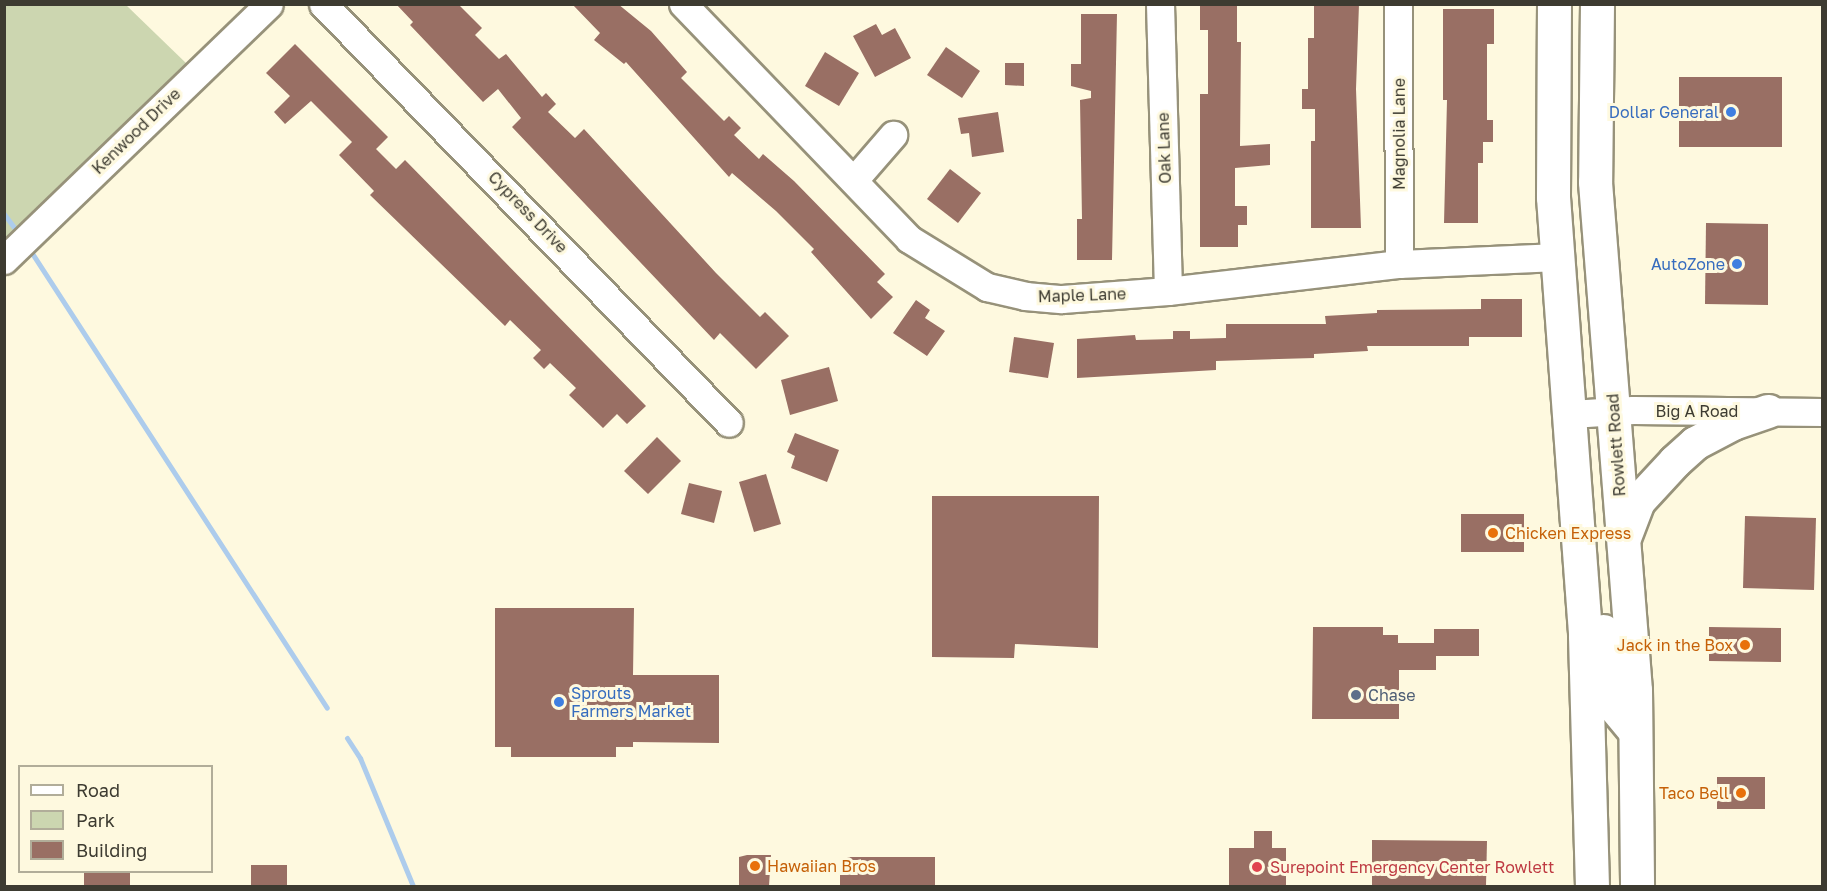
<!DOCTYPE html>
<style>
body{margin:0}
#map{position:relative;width:1827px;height:891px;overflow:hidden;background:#fef9df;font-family:"Golos Text",sans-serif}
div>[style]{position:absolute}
.green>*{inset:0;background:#ccd6b0}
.stream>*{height:5px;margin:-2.5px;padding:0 2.5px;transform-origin:2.5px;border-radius:2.5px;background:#adccec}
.building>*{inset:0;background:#996f64}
.roads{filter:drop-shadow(2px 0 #97927a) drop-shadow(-2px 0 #97927a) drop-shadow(0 2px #97927a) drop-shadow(0 -2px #97927a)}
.minor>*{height:27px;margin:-13.5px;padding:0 13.5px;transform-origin:13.5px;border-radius:13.5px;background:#fff}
.major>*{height:33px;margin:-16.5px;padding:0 16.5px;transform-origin:16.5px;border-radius:16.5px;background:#fff}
.dots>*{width:16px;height:16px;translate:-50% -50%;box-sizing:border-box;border:3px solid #fef9df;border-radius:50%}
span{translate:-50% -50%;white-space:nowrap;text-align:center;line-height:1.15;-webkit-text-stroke:6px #fef9df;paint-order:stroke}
.shop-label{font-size:16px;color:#366cbe}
.right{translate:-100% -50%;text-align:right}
.left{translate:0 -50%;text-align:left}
.street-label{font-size:16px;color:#3d3b31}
.food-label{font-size:16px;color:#c56008}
.service-label{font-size:16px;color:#4e5e75}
.health-label{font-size:16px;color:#be3a42}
.frame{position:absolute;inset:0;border:6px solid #3d3b31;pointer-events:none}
.legend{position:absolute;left:18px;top:765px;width:195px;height:108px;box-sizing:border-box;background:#fef9df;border:2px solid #b1ad99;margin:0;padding:8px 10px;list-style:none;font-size:18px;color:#3d3b31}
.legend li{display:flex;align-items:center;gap:12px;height:30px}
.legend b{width:30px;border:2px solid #b1ad99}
</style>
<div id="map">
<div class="green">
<i style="clip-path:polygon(5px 5px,126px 5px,188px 65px,5px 238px)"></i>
</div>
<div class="stream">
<i style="left:4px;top:214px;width:25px;rotate:53deg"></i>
<i style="left:28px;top:247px;width:549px;rotate:57.03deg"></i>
<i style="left:347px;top:738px;width:24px;rotate:57deg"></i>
<i style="left:360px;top:758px;width:139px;rotate:67.5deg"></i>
</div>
<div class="building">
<i style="clip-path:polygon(396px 4px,458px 4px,482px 28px,475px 35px,499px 59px,506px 54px,542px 97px,546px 93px,556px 104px,548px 112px,575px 138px,584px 129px,716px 273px,760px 317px,765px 312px,789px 336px,756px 369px,720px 333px,714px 340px,512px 127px,521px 118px,498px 89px,483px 102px,410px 25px,413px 22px)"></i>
<i style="clip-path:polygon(572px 4px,618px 4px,651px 31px,687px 72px,681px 78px,724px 121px,729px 116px,741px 128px,734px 135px,759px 159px,763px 154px,794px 181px,885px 274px,877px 282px,893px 297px,871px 319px,811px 252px,814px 249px,776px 211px,732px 173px,729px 177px,626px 62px,624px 64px,594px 40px,600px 33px)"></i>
<i style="clip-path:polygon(1200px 4px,1237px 4px,1237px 42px,1241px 42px,1240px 146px,1270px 144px,1270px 165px,1235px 168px,1235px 206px,1247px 206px,1247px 225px,1238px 225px,1238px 247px,1200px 247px,1200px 94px,1208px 94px,1208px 30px,1200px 30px)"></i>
<i style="clip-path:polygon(1314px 4px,1359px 4px,1356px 89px,1361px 228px,1311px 228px,1311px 141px,1315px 141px,1315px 109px,1302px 109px,1302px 89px,1308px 89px,1308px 38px,1314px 38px)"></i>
<i style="clip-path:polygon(1443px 9px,1494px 9px,1494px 44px,1487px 44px,1487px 120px,1493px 120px,1493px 142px,1483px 142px,1483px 163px,1478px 163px,1478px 223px,1444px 223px,1447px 100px,1443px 100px)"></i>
<i style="clip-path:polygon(1081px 14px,1117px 14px,1112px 260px,1077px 260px,1077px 219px,1082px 219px,1080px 100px,1091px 98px,1091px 91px,1071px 86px,1071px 64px,1081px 64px)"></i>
<i style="clip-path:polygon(876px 24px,882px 35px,895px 28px,911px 58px,875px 77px,853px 36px)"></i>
<i style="clip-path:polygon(295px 44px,388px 137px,376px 149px,396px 169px,405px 160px,646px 406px,627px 424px,617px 414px,603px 428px,569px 395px,576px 388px,550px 363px,544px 369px,533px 358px,541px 350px,510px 320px,505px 326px,370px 195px,374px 191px,339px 155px,352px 142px,311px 101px,285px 124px,274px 112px,290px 96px,266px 73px)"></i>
<i style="clip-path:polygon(946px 47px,980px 71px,962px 98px,927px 75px)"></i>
<i style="clip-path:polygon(825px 52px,859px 73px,839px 106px,805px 86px)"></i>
<i style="clip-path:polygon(1005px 63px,1024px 63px,1024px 86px,1005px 85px)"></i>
<i style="clip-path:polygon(1679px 77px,1782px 77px,1782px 147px,1679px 147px)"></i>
<i style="clip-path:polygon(998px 112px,1004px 152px,972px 157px,969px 133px,961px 134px,958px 118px)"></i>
<i style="clip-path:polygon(950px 169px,981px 193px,958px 223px,927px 199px)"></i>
<i style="clip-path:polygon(1706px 223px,1768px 224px,1768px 305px,1705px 304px)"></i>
<i style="clip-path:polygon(1481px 299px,1522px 299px,1522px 337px,1469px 337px,1469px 346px,1367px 346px,1368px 351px,1314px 354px,1314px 358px,1216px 361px,1216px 370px,1077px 378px,1077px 339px,1135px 335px,1136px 340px,1173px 339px,1173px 331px,1190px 331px,1190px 339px,1226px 338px,1226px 324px,1326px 324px,1325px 316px,1377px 313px,1377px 310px,1481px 309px)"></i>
<i style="clip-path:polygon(916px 300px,930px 310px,925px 318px,945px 331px,927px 356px,893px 333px)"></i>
<i style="clip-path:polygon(1014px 337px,1054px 343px,1048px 378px,1009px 372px)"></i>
<i style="clip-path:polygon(829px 367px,838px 401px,790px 415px,781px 380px)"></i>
<i style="clip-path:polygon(795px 433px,839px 450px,827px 482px,791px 468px,795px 456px,787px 452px)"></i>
<i style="clip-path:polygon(657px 437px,681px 461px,648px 494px,624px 471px)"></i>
<i style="clip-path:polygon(766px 474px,781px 524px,754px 532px,739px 482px)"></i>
<i style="clip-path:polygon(689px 483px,722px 491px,714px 523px,681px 514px)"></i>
<i style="clip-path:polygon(932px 496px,1099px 496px,1098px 648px,1015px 644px,1014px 658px,932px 657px)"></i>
<i style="clip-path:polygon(1461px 514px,1524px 514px,1524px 552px,1461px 552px)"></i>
<i style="clip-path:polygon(1745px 516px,1816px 518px,1814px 590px,1743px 588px)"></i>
<i style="clip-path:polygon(495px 608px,634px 608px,633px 675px,719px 675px,719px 743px,633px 742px,633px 747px,616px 747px,616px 757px,511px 757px,511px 747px,495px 747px)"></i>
<i style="clip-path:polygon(1313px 627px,1383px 627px,1383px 635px,1398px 635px,1398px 643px,1434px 643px,1434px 629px,1479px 629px,1479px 656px,1436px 656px,1436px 670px,1399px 670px,1399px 719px,1312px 719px)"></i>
<i style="clip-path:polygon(1709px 627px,1781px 628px,1781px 662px,1709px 661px)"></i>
<i style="clip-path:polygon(1717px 777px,1765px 777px,1765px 809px,1717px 809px)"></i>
<i style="clip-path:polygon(1254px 831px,1272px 831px,1272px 848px,1286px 848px,1286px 886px,1229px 886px,1229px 848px,1254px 848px)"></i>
<i style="clip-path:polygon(1372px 840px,1487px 841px,1486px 886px,1372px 886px)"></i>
<i style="clip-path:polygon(747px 855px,771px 855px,769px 886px,739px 886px,739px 857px)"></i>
<i style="clip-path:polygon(840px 857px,935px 857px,935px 886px,840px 886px)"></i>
<i style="clip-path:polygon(251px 865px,287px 865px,287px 886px,251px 886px)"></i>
<i style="clip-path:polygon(84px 872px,130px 872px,130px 886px,84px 886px)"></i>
</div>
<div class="roads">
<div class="minor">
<i style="left:323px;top:4px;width:583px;rotate:45.9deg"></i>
<i style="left:683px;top:4px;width:326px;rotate:46.1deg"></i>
<i style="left:909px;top:239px;width:92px;rotate:31.6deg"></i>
<i style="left:987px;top:287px;width:39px;rotate:13deg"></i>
<i style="left:1025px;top:296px;width:37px;rotate:5deg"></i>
<i style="left:1062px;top:299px;width:106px;rotate:-4.3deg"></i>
<i style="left:1168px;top:291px;width:233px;rotate:-6.7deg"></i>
<i style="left:1399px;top:264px;width:159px;rotate:-2.5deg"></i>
<i style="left:1160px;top:4px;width:287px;rotate:88.4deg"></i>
<i style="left:1398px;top:4px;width:260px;rotate:89.8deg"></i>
<i style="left:854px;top:180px;width:60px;rotate:-49.1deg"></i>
<i style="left:4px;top:260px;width:368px;rotate:-44deg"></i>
<i style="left:1571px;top:414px;width:62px;rotate:-3.7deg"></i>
<i style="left:1633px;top:410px;width:189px;rotate:0.6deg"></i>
</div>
<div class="major">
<i style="left:1554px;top:4px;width:193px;rotate:90.3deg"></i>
<i style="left:1553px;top:197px;width:440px;rotate:85.8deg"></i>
<i style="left:1585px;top:636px;width:250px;rotate:88.4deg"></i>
<i style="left:1597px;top:4px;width:178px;rotate:90.6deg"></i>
<i style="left:1595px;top:182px;width:510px;rotate:85.5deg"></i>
<i style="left:1635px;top:690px;width:196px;rotate:89.4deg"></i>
<i style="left:1625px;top:535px;width:36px;rotate:-69deg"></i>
<i style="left:1638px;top:501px;width:54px;rotate:-47.2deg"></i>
<i style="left:1675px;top:461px;width:27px;rotate:-42deg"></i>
<i style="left:1695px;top:443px;width:43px;rotate:-27.8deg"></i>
<i style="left:1733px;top:423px;width:37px;rotate:-19deg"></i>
<i style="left:1603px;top:631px;width:75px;rotate:82.3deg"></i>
<i style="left:1613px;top:705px;width:33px;rotate:50deg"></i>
</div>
</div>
<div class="dots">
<i style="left:1731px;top:112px;background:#3f7fe0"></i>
<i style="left:1737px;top:264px;background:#3f7fe0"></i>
<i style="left:1493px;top:533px;background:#e8710a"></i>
<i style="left:1745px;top:645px;background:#e8710a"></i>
<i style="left:1356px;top:695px;background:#5c6f8a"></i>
<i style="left:559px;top:702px;background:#3f7fe0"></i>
<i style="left:1741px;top:793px;background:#e8710a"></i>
<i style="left:755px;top:866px;background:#e8710a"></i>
<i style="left:1257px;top:867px;background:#e0444e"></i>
</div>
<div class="shop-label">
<span class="right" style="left:1719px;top:112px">Dollar General</span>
<span class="right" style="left:1725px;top:264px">AutoZone</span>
<span class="left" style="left:571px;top:702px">Sprouts<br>Farmers Market</span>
</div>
<div class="street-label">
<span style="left:136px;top:131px;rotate:-44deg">Kenwood Drive</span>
<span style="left:1399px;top:134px;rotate:-90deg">Magnolia Lane</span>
<span style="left:1164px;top:148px;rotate:-92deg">Oak Lane</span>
<span style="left:528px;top:212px;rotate:46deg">Cypress Drive</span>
<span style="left:1082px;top:295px;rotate:-2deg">Maple Lane</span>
<span style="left:1697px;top:411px">Big A Road</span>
<span style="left:1616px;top:445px;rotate:-94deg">Rowlett Road</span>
</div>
<div class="food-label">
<span class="left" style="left:1505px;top:533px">Chicken Express</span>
<span class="right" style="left:1733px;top:645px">Jack in the Box</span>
<span class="right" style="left:1729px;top:793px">Taco Bell</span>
<span class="left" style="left:767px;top:866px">Hawaiian Bros</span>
</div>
<div class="service-label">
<span class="left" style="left:1368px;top:695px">Chase</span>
</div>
<div class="health-label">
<span class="left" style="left:1270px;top:867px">Surepoint Emergency Center Rowlett</span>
</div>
<div class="frame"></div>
<ul class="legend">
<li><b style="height:8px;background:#fff"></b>Road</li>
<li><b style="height:16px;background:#ccd6b0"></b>Park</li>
<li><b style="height:16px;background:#996f64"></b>Building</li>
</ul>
</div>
